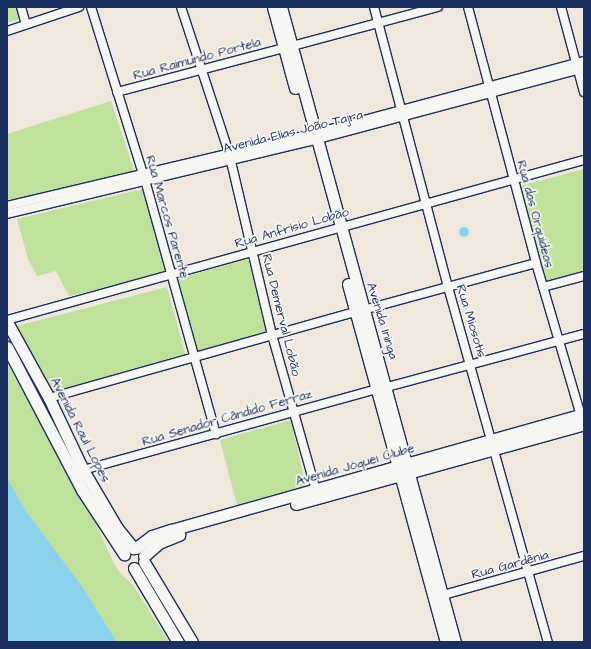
<!DOCTYPE html>
<meta charset="utf-8">
<style>
body{margin:0}
#map{position:relative;width:591px;height:649px;overflow:hidden;background:#f0e7dd;font-family:"Architects Daughter",sans-serif}
div>[style]{position:absolute}
.green>*{inset:0;background:#bfe19b}
.water>*{inset:0;background:#8bd2ec}
.round{border-radius:50%}
.roads{filter:drop-shadow(1px 0 #1b2f5e) drop-shadow(-1px 0 #1b2f5e) drop-shadow(0 1px #1b2f5e) drop-shadow(0 -1px #1b2f5e)}
.minor>*{height:8px;margin:-4px;padding:0 4px;transform-origin:4px;border-radius:4px;background:#f6f6f2}
.major>*{height:11px;margin:-5.5px;padding:0 5.5px;transform-origin:5.5px;border-radius:5.5px;background:#f6f6f2}
span{translate:-50% -50%;white-space:nowrap;text-align:center;line-height:1.15;-webkit-text-stroke:3.5px #f6f6f2;paint-order:stroke}
.street-label{font-size:13px;color:#1b2f5e}
.frame{position:absolute;inset:0;border:8px solid #1b2f5e;pointer-events:none}
</style>
<div id="map">
<div class="green">
<i style="clip-path:polygon(7px 7px,16px 7px,21px 19px,7px 23px)"></i>
<i style="clip-path:polygon(111px 101px,135px 173px,7px 204px,7px 134px)"></i>
<i style="clip-path:polygon(584px 169px,584px 274px,545px 284px,520px 186px)"></i>
<i style="clip-path:polygon(143px 189px,166px 274px,69px 296px,56px 271px,37px 276px,28px 259px,17px 219px)"></i>
<i style="clip-path:polygon(248px 259px,268px 332px,197px 351px,177px 279px)"></i>
<i style="clip-path:polygon(167px 287px,186px 357px,52px 393px,17px 326px)"></i>
<i style="clip-path:polygon(7px 363px,96px 524px,114px 564px,121px 574px,133px 585px,169px 642px,117px 642px,81px 585px,26px 511px,7px 478px)"></i>
<i style="clip-path:polygon(291px 420px,306px 487px,237px 505px,220px 440px)"></i>
</div>
<div class="water">
<i class="round" style="left:459px;top:227px;width:10px;height:10px"></i>
<i style="clip-path:polygon(7px 478px,26px 511px,81px 585px,117px 642px,7px 642px)"></i>
</div>
<div class="roads">
<div class="minor">
<i style="left:21px;top:7px;width:18px;rotate:74deg"></i>
<i style="left:91px;top:7px;width:181px;rotate:72.7deg"></i>
<i style="left:145px;top:180px;width:264px;rotate:74.4deg"></i>
<i style="left:181px;top:7px;width:154px;rotate:71.8deg"></i>
<i style="left:229px;top:153px;width:187px;rotate:76.7deg"></i>
<i style="left:272px;top:335px;width:161px;rotate:74.2deg"></i>
<i style="left:374px;top:7px;width:290px;rotate:75.2deg"></i>
<i style="left:448px;top:287px;width:369px;rotate:74.3deg"></i>
<i style="left:468px;top:7px;width:265px;rotate:75.1deg"></i>
<i style="left:536px;top:263px;width:163px;rotate:73.6deg"></i>
<i style="left:561px;top:7px;width:88px;rotate:74.9deg"></i>
<i style="left:7px;top:31px;width:76px;rotate:-18.4deg"></i>
<i style="left:292px;top:46px;width:151px;rotate:-15deg"></i>
<i style="left:117px;top:92px;width:173px;rotate:-14.8deg"></i>
<i style="left:7px;top:206px;width:309px;rotate:-13.3deg"></i>
<i style="left:308px;top:135px;width:286px;rotate:-15deg"></i>
<i style="left:7px;top:214px;width:312px;rotate:-13.5deg"></i>
<i style="left:310px;top:141px;width:284px;rotate:-14.9deg"></i>
<i style="left:543px;top:287px;width:42px;rotate:-15deg"></i>
<i style="left:363px;top:310px;width:179px;rotate:-15.2deg"></i>
<i style="left:7px;top:320px;width:599px;rotate:-15.5deg"></i>
<i style="left:387px;top:387px;width:204px;rotate:-15.1deg"></i>
<i style="left:49px;top:398px;width:318px;rotate:-15.7deg"></i>
<i style="left:83px;top:470px;width:306px;rotate:-15.4deg"></i>
<i style="left:443px;top:595px;width:146px;rotate:-15.5deg"></i>
</div>
<div class="major">
<i style="left:273px;top:7px;width:84px;rotate:74.8deg"></i>
<i style="left:281px;top:7px;width:658px;rotate:74.68deg"></i>
<i style="left:348px;top:284px;width:371px;rotate:74.7deg"></i>
<i style="left:7px;top:322px;width:87px;rotate:61.1deg"></i>
<i style="left:49px;top:398px;width:80px;rotate:64.7deg"></i>
<i style="left:83px;top:470px;width:67px;rotate:59.6deg"></i>
<i style="left:117px;top:528px;width:26px;rotate:51deg"></i>
<i style="left:7px;top:347px;width:161px;rotate:62.3deg"></i>
<i style="left:82px;top:490px;width:77px;rotate:56.7deg"></i>
<i style="left:296px;top:504px;width:299px;rotate:-15.5deg"></i>
<i style="left:136px;top:548px;width:20px;rotate:-37deg"></i>
<i style="left:152px;top:536px;width:20px;rotate:-18deg"></i>
<i style="left:171px;top:530px;width:429px;rotate:-15.7deg"></i>
<i style="left:144px;top:556px;width:20px;rotate:-41deg"></i>
<i style="left:159px;top:543px;width:22px;rotate:-22deg"></i>
<i style="left:144px;top:562px;width:93px;rotate:59deg"></i>
<i style="left:134px;top:568px;width:86px;rotate:59.3deg"></i>
</div>
</div>
<div class="street-label">
<span style="left:197px;top:59px;rotate:-15deg">Rua Raimundo Portela</span>
<span style="left:293px;top:132px;rotate:-14deg">Avenida Elias João Tajra</span>
<span style="left:535px;top:214px;rotate:75deg">Rua das Orquídeas</span>
<span style="left:167px;top:217px;rotate:74deg">Rua Marcos Parente</span>
<span style="left:292px;top:228px;rotate:-16deg">Rua Anfrísio Lobão</span>
<span style="left:281px;top:315px;rotate:76deg">Rua Demerval Lobão</span>
<span style="left:382px;top:321px;rotate:73deg">Avenida Ininga</span>
<span style="left:471px;top:321px;rotate:73deg">Rua Miosotis</span>
<span style="left:227px;top:418px;rotate:-16deg">Rua Senador Cândido Ferraz</span>
<span style="left:80px;top:430px;rotate:63deg">Avenida Raul Lopes</span>
<span style="left:355px;top:465px;rotate:-16deg">Avenida Jóquei Clube</span>
<span style="left:510px;top:565px;rotate:-15deg">Rua Gardênia</span>
</div>
<div class="frame"></div>
</div>
